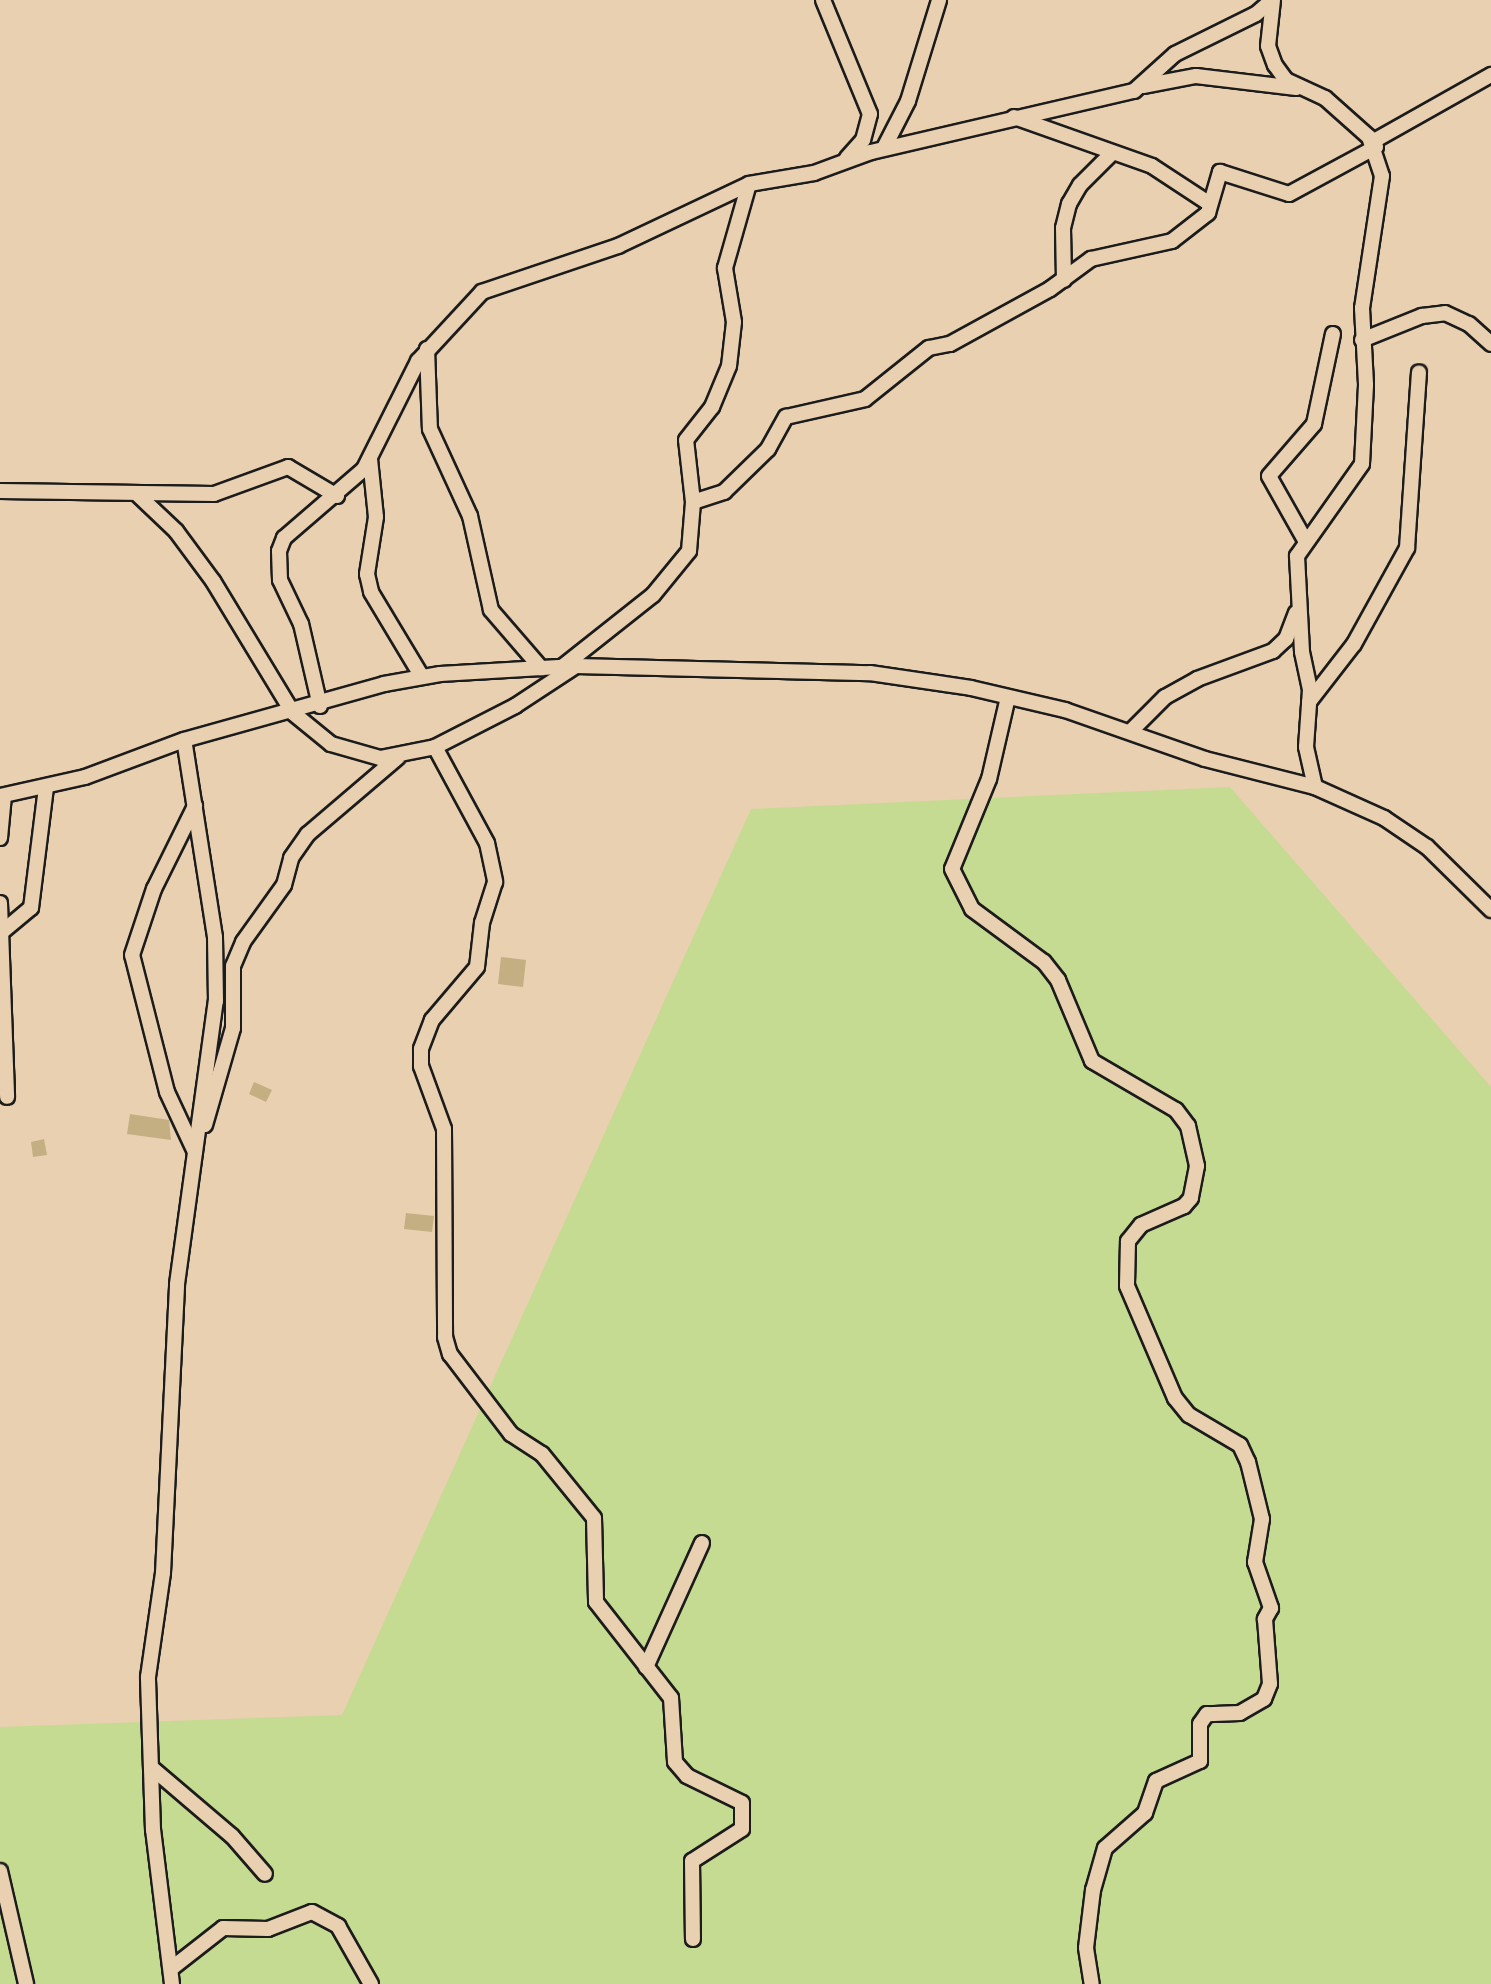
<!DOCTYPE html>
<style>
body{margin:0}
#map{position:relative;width:1491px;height:1984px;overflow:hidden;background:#e8d0b0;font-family:Delius,sans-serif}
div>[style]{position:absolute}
.green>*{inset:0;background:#c5db91}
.building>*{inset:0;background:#c4af83}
.roads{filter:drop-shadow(2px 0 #1c1c1c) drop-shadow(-2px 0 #1c1c1c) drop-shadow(0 2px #1c1c1c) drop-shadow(0 -2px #1c1c1c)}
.minor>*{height:14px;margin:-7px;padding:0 7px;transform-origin:7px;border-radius:7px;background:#e8d0b0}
span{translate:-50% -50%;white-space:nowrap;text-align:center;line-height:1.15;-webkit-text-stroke:7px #e8d0b0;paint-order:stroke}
</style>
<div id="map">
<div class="green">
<i style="clip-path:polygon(1230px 787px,1491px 1087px,1491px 1984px,0 1984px,0 1727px,342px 1715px,751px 809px)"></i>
</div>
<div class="building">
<i style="clip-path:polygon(501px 957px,526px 960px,523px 987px,498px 984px)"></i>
<i style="clip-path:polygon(254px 1082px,272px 1090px,266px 1102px,249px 1094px)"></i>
<i style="clip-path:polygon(130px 1114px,169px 1120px,171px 1140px,127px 1134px)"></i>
<i style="clip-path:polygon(44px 1139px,47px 1155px,33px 1157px,31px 1142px)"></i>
<i style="clip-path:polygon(406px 1213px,434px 1216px,432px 1232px,404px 1229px)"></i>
</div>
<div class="roads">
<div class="minor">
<i style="left:823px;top:0;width:123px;rotate:67.6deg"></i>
<i style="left:870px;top:114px;width:27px;rotate:105deg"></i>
<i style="left:863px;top:140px;width:24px;rotate:132deg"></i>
<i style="left:1273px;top:0;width:46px;rotate:96.2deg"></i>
<i style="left:1268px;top:46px;width:20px;rotate:70deg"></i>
<i style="left:1275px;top:65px;width:19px;rotate:54deg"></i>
<i style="left:1286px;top:80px;width:43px;rotate:24.8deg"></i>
<i style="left:1325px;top:98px;width:59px;rotate:41.6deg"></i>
<i style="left:1369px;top:137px;width:41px;rotate:71.6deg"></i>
<i style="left:1382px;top:176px;width:134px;rotate:98.6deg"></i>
<i style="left:1362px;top:308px;width:77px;rotate:87deg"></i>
<i style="left:1366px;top:385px;width:79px;rotate:92.9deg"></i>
<i style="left:1362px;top:464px;width:113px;rotate:125.2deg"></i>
<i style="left:1297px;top:556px;width:96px;rotate:87deg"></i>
<i style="left:1302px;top:652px;width:39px;rotate:78deg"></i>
<i style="left:1310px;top:690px;width:57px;rotate:94deg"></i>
<i style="left:1306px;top:747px;width:41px;rotate:77.3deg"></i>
<i style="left:1143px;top:86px;width:54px;rotate:-10.7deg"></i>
<i style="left:1196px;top:76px;width:101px;rotate:6.8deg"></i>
<i style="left:1014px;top:117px;width:146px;rotate:19.5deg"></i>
<i style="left:1152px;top:166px;width:69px;rotate:33.2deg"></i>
<i style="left:1372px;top:142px;width:137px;rotate:-29.4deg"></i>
<i style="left:884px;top:148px;width:53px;rotate:-62.9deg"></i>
<i style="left:908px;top:101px;width:106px;rotate:-72.9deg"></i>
<i style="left:1064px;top:280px;width:52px;rotate:-91.1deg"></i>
<i style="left:1063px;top:228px;width:25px;rotate:-76deg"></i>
<i style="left:1069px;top:204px;width:22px;rotate:-60deg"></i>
<i style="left:1080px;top:185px;width:45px;rotate:-45deg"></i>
<i style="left:1362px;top:340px;width:65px;rotate:-21.8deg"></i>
<i style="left:1422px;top:316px;width:23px;rotate:-7deg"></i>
<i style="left:1445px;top:313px;width:26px;rotate:25deg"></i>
<i style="left:1469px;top:324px;width:30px;rotate:42deg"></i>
<i style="left:427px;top:349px;width:80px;rotate:87.9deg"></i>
<i style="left:430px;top:429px;width:96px;rotate:65.3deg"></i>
<i style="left:470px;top:516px;width:96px;rotate:77.4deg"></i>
<i style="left:491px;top:610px;width:77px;rotate:49.2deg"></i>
<i style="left:370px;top:459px;width:58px;rotate:84.1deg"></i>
<i style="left:376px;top:517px;width:58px;rotate:99deg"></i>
<i style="left:367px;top:574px;width:18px;rotate:77deg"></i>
<i style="left:371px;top:592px;width:99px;rotate:59deg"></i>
<i style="left:0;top:491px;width:214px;rotate:0.8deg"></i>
<i style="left:214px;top:494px;width:79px;rotate:-20deg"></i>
<i style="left:288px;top:467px;width:57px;rotate:30.6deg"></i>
<i style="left:137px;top:494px;width:54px;rotate:43.5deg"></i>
<i style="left:176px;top:531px;width:62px;rotate:53.5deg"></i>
<i style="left:213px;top:581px;width:154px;rotate:58.8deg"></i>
<i style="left:293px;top:713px;width:49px;rotate:39.2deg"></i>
<i style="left:331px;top:744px;width:51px;rotate:15.9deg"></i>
<i style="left:380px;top:758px;width:56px;rotate:-11.3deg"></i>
<i style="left:435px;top:747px;width:90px;rotate:-27.1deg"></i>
<i style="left:515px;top:706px;width:73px;rotate:-33.3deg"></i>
<i style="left:693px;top:502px;width:33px;rotate:-18deg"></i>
<i style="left:724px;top:492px;width:62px;rotate:-44.3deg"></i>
<i style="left:768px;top:449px;width:37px;rotate:-61deg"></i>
<i style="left:786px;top:417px;width:81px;rotate:-12.8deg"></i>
<i style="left:865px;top:399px;width:82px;rotate:-38.6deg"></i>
<i style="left:929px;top:348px;width:21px;rotate:-11deg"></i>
<i style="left:950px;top:344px;width:114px;rotate:-28.8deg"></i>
<i style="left:1050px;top:289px;width:51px;rotate:-36.2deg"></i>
<i style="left:1091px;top:259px;width:83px;rotate:-12.5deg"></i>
<i style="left:1172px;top:241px;width:46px;rotate:-37.9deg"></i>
<i style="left:1208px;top:213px;width:43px;rotate:-73.7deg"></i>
<i style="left:1220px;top:172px;width:72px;rotate:17.7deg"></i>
<i style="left:1289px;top:194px;width:99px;rotate:-28.4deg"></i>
<i style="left:1305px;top:540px;width:73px;rotate:-119.4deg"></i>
<i style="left:1269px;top:476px;width:69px;rotate:-49.1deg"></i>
<i style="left:1314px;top:424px;width:92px;rotate:-78.1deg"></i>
<i style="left:562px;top:667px;width:116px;rotate:-38.4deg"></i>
<i style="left:653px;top:595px;width:57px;rotate:-50.7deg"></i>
<i style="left:689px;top:551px;width:49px;rotate:-85.3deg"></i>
<i style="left:693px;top:502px;width:62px;rotate:-96.4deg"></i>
<i style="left:686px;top:440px;width:42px;rotate:-51.8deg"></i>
<i style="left:712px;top:407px;width:44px;rotate:-67.5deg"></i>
<i style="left:729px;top:366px;width:44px;rotate:-83.5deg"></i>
<i style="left:734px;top:322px;width:55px;rotate:-99.5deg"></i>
<i style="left:725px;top:268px;width:87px;rotate:-74.1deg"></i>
<i style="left:1008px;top:697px;width:84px;rotate:103deg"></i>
<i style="left:989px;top:779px;width:97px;rotate:112.3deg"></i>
<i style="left:952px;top:869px;width:45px;rotate:63.4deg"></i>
<i style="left:972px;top:909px;width:89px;rotate:36.4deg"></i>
<i style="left:1044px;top:962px;width:23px;rotate:52deg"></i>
<i style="left:1058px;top:980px;width:88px;rotate:67.2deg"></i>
<i style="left:1092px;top:1061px;width:97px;rotate:30.3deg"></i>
<i style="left:1176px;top:1110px;width:20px;rotate:53deg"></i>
<i style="left:1188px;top:1126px;width:41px;rotate:77.3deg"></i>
<i style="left:1197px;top:1166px;width:33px;rotate:101deg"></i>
<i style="left:1191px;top:1198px;width:11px;rotate:131deg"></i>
<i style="left:1184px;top:1206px;width:47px;rotate:156.2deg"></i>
<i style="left:1141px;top:1225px;width:21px;rotate:129deg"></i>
<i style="left:1128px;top:1241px;width:45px;rotate:91.3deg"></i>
<i style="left:1127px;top:1286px;width:122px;rotate:66.8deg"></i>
<i style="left:1175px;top:1398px;width:22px;rotate:51deg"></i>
<i style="left:1189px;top:1415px;width:59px;rotate:30.5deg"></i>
<i style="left:1240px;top:1445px;width:19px;rotate:65deg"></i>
<i style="left:1248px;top:1462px;width:59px;rotate:76.2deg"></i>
<i style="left:1262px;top:1519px;width:44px;rotate:99.2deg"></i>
<i style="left:1255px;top:1562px;width:49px;rotate:70.8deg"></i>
<i style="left:1271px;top:1608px;width:13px;rotate:119deg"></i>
<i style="left:1265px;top:1619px;width:65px;rotate:85.6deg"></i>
<i style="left:1270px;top:1684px;width:16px;rotate:112deg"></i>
<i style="left:1264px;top:1699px;width:28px;rotate:150deg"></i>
<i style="left:1240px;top:1713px;width:33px;rotate:178deg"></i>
<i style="left:1207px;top:1714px;width:12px;rotate:125deg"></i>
<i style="left:1200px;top:1724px;width:37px;rotate:90deg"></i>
<i style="left:1200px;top:1761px;width:48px;rotate:155.6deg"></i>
<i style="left:1156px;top:1781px;width:34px;rotate:109deg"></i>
<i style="left:1145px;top:1813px;width:53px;rotate:138.8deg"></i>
<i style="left:1105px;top:1848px;width:44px;rotate:105.9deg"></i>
<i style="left:1093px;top:1890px;width:58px;rotate:96.9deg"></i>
<i style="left:1086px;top:1948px;width:36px;rotate:81deg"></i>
<i style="left:1309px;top:702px;width:73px;rotate:-52.2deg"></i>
<i style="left:1354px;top:644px;width:110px;rotate:-61.1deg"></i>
<i style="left:1407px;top:548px;width:176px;rotate:-86.1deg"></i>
<i style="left:320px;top:706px;width:84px;rotate:-103deg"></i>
<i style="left:301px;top:624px;width:49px;rotate:-115.5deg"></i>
<i style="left:280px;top:580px;width:29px;rotate:-92deg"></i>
<i style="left:279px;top:551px;width:14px;rotate:-69deg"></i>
<i style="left:284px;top:538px;width:106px;rotate:-40.8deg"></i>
<i style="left:364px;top:469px;width:121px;rotate:-63.4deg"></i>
<i style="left:418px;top:361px;width:94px;rotate:-47.2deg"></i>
<i style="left:482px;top:292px;width:144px;rotate:-18.7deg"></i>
<i style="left:618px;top:246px;width:145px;rotate:-25.3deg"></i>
<i style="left:749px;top:184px;width:66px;rotate:-9.6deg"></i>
<i style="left:814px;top:173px;width:61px;rotate:-20.2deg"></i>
<i style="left:871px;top:152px;width:270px;rotate:-13.1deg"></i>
<i style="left:1134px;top:91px;width:55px;rotate:-42.1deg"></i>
<i style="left:1175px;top:54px;width:90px;rotate:-26.3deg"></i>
<i style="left:1256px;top:14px;width:21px;rotate:-41deg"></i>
<i style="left:1131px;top:731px;width:48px;rotate:-45deg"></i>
<i style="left:1165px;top:697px;width:37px;rotate:-29deg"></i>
<i style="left:1197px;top:679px;width:81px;rotate:-20.2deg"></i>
<i style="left:1273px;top:651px;width:18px;rotate:-43deg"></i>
<i style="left:1286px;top:639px;width:28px;rotate:-69deg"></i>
<i style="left:435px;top:747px;width:109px;rotate:61.6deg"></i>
<i style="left:487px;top:843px;width:40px;rotate:78deg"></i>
<i style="left:495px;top:882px;width:43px;rotate:107.6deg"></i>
<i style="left:482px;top:923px;width:44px;rotate:96.5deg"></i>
<i style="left:477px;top:967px;width:70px;rotate:130.3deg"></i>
<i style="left:432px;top:1020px;width:31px;rotate:111deg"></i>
<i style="left:421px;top:1049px;width:17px;rotate:90deg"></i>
<i style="left:421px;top:1066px;width:67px;rotate:69.9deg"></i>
<i style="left:444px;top:1129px;width:208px;rotate:89.7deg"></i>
<i style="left:445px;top:1337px;width:18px;rotate:74deg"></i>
<i style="left:450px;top:1354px;width:101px;rotate:52.7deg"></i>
<i style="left:511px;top:1434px;width:37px;rotate:33deg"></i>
<i style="left:542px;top:1454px;width:82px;rotate:50.9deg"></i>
<i style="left:594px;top:1518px;width:84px;rotate:88.6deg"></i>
<i style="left:596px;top:1602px;width:122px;rotate:52deg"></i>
<i style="left:671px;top:1698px;width:64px;rotate:86.4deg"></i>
<i style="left:675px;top:1762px;width:18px;rotate:49deg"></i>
<i style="left:687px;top:1776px;width:61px;rotate:26.1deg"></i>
<i style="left:742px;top:1803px;width:26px;rotate:90deg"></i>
<i style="left:742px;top:1829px;width:59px;rotate:147.4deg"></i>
<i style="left:692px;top:1861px;width:78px;rotate:89.3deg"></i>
<i style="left:0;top:796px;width:87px;rotate:-12.6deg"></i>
<i style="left:85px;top:777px;width:106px;rotate:-20.5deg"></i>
<i style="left:184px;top:740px;width:208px;rotate:-15.6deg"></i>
<i style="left:384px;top:684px;width:57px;rotate:-10.1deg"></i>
<i style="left:440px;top:674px;width:136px;rotate:-3.4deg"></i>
<i style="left:576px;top:666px;width:294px;rotate:1.4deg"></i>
<i style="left:870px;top:673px;width:102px;rotate:8.4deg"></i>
<i style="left:971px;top:688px;width:97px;rotate:13.2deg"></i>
<i style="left:1065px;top:710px;width:148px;rotate:19.3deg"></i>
<i style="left:1205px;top:759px;width:114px;rotate:14.3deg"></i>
<i style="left:1315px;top:787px;width:76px;rotate:24.2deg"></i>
<i style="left:1384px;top:818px;width:52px;rotate:34deg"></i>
<i style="left:1427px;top:847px;width:90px;rotate:44.5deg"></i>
<i style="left:0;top:838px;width:42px;rotate:-84.6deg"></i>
<i style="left:0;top:903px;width:194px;rotate:87.9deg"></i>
<i style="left:2px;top:932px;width:38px;rotate:-40deg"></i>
<i style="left:31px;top:908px;width:121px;rotate:-82.9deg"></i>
<i style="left:205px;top:1125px;width:101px;rotate:-73.9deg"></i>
<i style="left:233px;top:1028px;width:62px;rotate:-90deg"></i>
<i style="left:233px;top:966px;width:26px;rotate:-67deg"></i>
<i style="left:243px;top:942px;width:70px;rotate:-54.3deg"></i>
<i style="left:284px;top:885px;width:28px;rotate:-75deg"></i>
<i style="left:291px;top:858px;width:29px;rotate:-55deg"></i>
<i style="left:308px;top:834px;width:118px;rotate:-40.5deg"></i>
<i style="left:195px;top:1152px;width:66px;rotate:-115deg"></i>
<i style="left:167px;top:1092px;width:141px;rotate:-104.3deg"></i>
<i style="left:132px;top:955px;width:70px;rotate:-71.6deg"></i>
<i style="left:154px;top:889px;width:93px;rotate:-63.7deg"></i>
<i style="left:646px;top:1667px;width:136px;rotate:-65.7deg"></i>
<i style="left:152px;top:1768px;width:105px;rotate:40.4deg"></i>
<i style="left:232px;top:1836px;width:50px;rotate:49deg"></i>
<i style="left:0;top:1871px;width:116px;rotate:77deg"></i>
<i style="left:172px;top:1968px;width:65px;rotate:-38.1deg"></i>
<i style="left:223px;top:1928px;width:45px;rotate:1.3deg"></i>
<i style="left:268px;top:1929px;width:47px;rotate:-21.1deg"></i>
<i style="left:312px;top:1912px;width:30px;rotate:28deg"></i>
<i style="left:338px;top:1926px;width:67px;rotate:60.4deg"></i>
<i style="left:172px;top:1984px;width:155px;rotate:-97deg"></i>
<i style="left:153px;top:1830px;width:153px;rotate:-91.9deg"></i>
<i style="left:148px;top:1677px;width:105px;rotate:-81.8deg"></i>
<i style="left:163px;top:1573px;width:289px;rotate:-87.2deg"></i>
<i style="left:177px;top:1284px;width:286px;rotate:-82.2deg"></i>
<i style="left:216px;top:1001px;width:64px;rotate:-90.9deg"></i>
<i style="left:215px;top:937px;width:199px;rotate:-98.9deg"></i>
</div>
</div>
</div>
